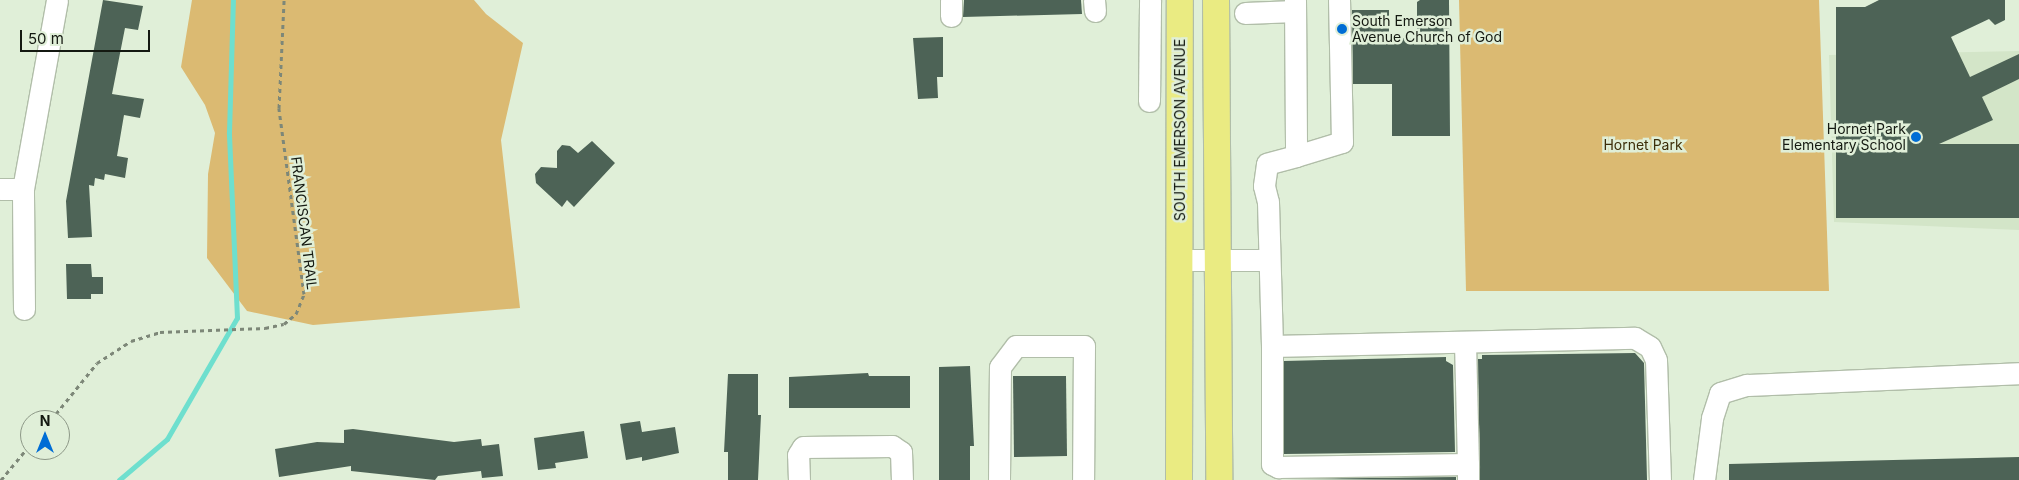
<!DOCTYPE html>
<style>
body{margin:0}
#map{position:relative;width:2019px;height:480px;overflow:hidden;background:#e0efd8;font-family:Inter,sans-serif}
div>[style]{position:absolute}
.built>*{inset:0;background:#d3e5c8}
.green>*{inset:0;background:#dbba72}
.stream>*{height:5px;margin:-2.5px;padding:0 2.5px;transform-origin:2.5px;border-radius:2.5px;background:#6edfce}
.building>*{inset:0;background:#4d6356}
.path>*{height:3px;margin-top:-1.5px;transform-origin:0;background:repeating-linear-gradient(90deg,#7d8778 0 4px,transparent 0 8px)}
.roads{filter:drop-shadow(1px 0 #b1bea9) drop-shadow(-1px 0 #b1bea9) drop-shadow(0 1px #b1bea9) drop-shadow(0 -1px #b1bea9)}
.minor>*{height:21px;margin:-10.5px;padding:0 10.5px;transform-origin:10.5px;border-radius:10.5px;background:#fff}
.major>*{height:26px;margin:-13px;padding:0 13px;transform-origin:13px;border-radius:13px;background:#eaeb82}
.dots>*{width:14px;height:14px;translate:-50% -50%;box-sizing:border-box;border:2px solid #e0efd8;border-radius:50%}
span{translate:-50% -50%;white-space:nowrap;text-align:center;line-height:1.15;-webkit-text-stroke:5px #e0efd8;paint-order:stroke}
.poi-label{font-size:14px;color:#141911}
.left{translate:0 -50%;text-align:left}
.right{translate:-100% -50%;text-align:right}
.street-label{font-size:14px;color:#141911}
.park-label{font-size:14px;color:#3d2e0a}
.north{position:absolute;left:20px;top:410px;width:50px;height:50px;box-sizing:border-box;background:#e0efd8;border:1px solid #8e9988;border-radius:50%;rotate:0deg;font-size:14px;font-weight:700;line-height:20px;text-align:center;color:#141911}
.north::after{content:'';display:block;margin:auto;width:18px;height:22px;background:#006dd5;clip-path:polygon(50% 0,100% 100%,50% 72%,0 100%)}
.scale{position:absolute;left:20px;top:30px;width:130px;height:22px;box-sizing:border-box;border:2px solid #141911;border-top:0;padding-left:6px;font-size:15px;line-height:18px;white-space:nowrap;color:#141911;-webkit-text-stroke:4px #e0efd8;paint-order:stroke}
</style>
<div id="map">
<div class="built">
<i style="clip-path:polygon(2019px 51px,2019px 230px,1834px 222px,1829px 55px)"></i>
</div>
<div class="green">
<i style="clip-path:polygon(192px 0,474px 0,486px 14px,523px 43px,501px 140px,520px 308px,313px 325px,247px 311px,207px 258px,208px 174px,215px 133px,205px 105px,181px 67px)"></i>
<i style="clip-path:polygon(1459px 0,1819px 0,1829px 291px,1466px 291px)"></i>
</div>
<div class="stream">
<i style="left:119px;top:480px;width:63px;rotate:-40.5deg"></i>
<i style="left:167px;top:439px;width:140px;rotate:-60deg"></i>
<i style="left:237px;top:318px;width:186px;rotate:-92.5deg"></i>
<i style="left:229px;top:132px;width:132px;rotate:-88.3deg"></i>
</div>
<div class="building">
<i style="clip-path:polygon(103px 0,143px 6px,138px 30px,125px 28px,112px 94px,144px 99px,140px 118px,124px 115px,117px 156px,128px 158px,125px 178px,105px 174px,104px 180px,95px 178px,94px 186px,89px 185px,92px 237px,68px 238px,66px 201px)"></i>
<i style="clip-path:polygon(964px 0,1081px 0,1082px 14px,963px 17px)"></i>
<i style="clip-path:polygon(1420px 0,1449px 0,1450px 136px,1392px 136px,1392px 84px,1353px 84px,1352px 10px,1389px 10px,1389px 38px,1417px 38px,1417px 2px)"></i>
<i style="clip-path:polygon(1879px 0,2005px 0,2005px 20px,1995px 25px,1989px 19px,1951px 37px,1970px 77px,2019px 54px,2019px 79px,1982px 97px,1993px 120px,1939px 144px,2019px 144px,2019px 218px,1836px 218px,1836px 7px,1865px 7px)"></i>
<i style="clip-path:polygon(943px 37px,943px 77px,937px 77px,938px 98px,918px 99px,913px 38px)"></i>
<i style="clip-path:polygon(592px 141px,615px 163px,574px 207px,567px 200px,562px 207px,536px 183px,535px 174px,541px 167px,557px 168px,557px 151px,562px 145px,570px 146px,578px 153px)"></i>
<i style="clip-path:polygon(66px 264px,91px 264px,92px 277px,103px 277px,103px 294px,91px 294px,91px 299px,67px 299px)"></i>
<i style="clip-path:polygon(1635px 353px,1644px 363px,1647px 480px,1480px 480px,1478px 359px,1482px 359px,1482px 355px)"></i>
<i style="clip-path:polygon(1446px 357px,1446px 361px,1453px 365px,1455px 452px,1284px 454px,1284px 361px)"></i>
<i style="clip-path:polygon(970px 366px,974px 446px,970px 446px,970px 480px,939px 480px,939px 367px)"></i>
<i style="clip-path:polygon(868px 373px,869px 376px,910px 376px,910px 408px,789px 408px,789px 377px)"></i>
<i style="clip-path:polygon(728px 374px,758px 374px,758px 415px,761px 415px,758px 480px,728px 480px,728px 452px,724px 452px)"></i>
<i style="clip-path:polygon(1013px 376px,1066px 376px,1067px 456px,1014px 457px)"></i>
<i style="clip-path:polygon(640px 421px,642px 432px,675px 427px,679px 453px,642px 461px,642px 457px,626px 460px,620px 424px)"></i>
<i style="clip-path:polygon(353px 429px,454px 442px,481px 439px,482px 446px,499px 444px,503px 476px,482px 478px,481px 471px,438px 476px,435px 480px,351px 471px,351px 466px,279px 477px,275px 449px,317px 442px,344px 443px,344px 430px)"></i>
<i style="clip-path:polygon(584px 431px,588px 458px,555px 463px,556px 468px,538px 470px,534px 438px)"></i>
<i style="clip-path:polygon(2019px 457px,2019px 480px,1729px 480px,1729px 464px)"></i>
<i style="clip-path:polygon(1456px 477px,1456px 480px,1285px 479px)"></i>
</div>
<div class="path">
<i style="left:51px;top:420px;width:73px;rotate:-51.1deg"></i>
<i style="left:97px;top:363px;width:40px;rotate:-32.9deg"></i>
<i style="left:131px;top:341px;width:30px;rotate:-17deg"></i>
<i style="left:160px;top:332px;width:105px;rotate:-2.2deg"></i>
<i style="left:265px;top:328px;width:19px;rotate:-12deg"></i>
<i style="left:284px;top:324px;width:16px;rotate:-40deg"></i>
<i style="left:296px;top:314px;width:22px;rotate:-68deg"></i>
<i style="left:304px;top:294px;width:188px;rotate:-97.7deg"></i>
<i style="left:279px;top:108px;width:108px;rotate:-87.3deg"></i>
<i style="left:1px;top:480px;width:45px;rotate:-50.4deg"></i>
</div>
<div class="roads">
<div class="minor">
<i style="left:951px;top:0;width:16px;rotate:90deg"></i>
<i style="left:1094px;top:0;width:11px;rotate:85deg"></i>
<i style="left:1295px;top:0;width:156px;rotate:89.6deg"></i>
<i style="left:1296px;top:156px;width:48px;rotate:-16.9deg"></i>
<i style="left:1342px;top:142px;width:142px;rotate:-91.2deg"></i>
<i style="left:1245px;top:13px;width:50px;rotate:-2.3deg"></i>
<i style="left:1149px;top:101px;width:101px;rotate:-89.4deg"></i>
<i style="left:1296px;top:156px;width:30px;rotate:165deg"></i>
<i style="left:1267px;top:164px;width:22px;rotate:98deg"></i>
<i style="left:1264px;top:186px;width:16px;rotate:76deg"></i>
<i style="left:1268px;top:202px;width:144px;rotate:88.4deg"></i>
<i style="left:1272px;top:346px;width:118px;rotate:90deg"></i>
<i style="left:1272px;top:464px;width:7px;rotate:27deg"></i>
<i style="left:1278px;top:467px;width:190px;rotate:-0.9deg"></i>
<i style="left:1468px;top:464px;width:16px;rotate:90deg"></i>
<i style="left:0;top:189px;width:23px"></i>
<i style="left:1180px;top:260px;width:89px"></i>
<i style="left:24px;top:309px;width:120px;rotate:-90.5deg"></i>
<i style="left:23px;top:189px;width:192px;rotate:-79.8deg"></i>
<i style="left:1465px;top:342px;width:122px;rotate:88.6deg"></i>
<i style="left:1272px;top:346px;width:363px;rotate:-1.3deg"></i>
<i style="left:1635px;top:338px;width:17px;rotate:31deg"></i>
<i style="left:1650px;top:347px;width:14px;rotate:65deg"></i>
<i style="left:1656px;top:360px;width:120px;rotate:88.1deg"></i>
<i style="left:799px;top:480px;width:25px;rotate:-92deg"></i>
<i style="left:798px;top:455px;width:9px;rotate:-58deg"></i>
<i style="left:803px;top:447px;width:89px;rotate:-0.6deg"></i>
<i style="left:892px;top:446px;width:11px;rotate:34deg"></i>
<i style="left:901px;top:452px;width:28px;rotate:88deg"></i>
<i style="left:999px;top:480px;width:113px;rotate:-89.5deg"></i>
<i style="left:1000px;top:367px;width:26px;rotate:-53deg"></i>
<i style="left:1016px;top:346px;width:68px"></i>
<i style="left:1084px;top:346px;width:134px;rotate:90.4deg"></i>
<i style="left:1704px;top:480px;width:63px;rotate:-82.6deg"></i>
<i style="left:1712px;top:418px;width:26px;rotate:-72deg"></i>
<i style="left:1720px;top:393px;width:28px;rotate:-17deg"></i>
<i style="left:1747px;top:385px;width:272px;rotate:-2.5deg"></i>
</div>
<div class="major">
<i style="left:1216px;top:0;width:480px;rotate:89.6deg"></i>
<i style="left:1179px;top:480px;width:480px;rotate:-89.9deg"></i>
</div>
</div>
<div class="dots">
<i style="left:1342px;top:29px;background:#006dd5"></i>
<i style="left:1916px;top:137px;background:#006dd5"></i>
</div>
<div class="poi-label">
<span class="left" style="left:1352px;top:29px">South Emerson<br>Avenue Church of God</span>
<span class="right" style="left:1906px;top:137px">Hornet Park<br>Elementary School</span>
</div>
<div class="street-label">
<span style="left:1180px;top:130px;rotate:-90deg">SOUTH EMERSON AVENUE</span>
<span style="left:304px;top:223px;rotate:83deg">FRANCISCAN TRAIL</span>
</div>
<div class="park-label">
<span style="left:1643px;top:145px">Hornet Park</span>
</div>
<div class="north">N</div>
<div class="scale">50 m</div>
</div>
